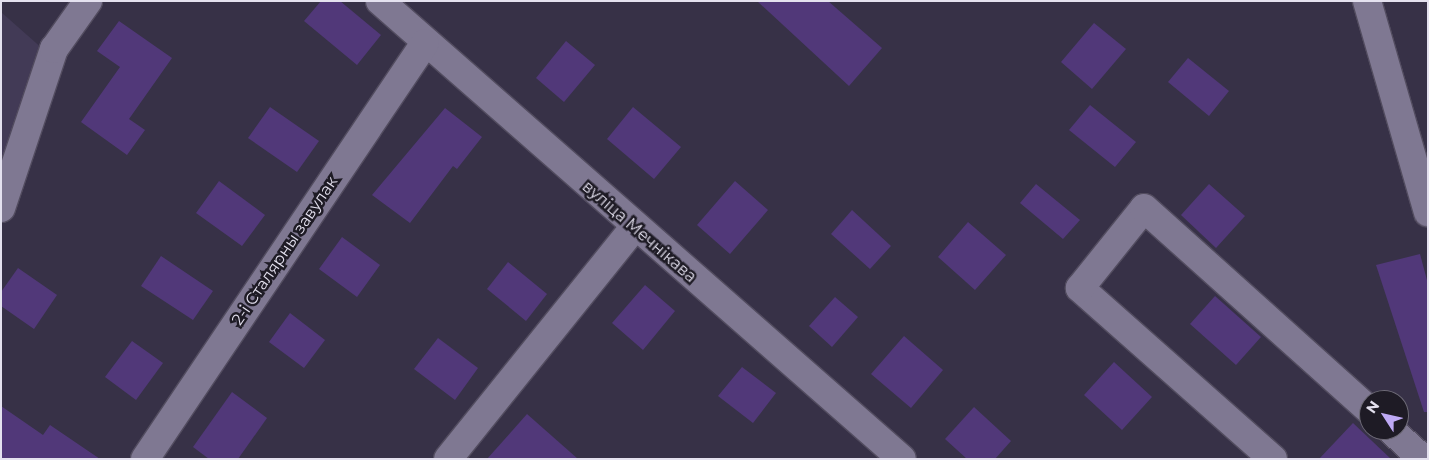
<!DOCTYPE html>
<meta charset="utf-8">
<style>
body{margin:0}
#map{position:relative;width:1429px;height:460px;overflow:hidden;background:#373147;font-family:Montserrat,sans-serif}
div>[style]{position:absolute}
.built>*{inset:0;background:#423a56}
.building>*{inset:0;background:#513879}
.roads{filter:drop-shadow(1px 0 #524c5f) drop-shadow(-1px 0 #524c5f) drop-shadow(0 1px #524c5f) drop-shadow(0 -1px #524c5f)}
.minor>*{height:28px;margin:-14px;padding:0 14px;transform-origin:14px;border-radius:14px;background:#7f7892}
span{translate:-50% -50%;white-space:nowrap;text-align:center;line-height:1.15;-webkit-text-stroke:5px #1e1b25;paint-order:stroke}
.street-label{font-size:16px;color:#e4e1ef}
.frame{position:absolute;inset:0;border:2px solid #e4e1ef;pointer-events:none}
.north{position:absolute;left:1359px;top:390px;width:50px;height:50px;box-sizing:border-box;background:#1e1b25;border:1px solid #6d6a76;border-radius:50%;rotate:305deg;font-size:14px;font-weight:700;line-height:20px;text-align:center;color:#e4e1ef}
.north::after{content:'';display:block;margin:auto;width:18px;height:22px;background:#bea9f5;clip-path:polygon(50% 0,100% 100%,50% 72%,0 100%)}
</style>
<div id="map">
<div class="built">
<i style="clip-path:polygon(1px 12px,44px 50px,1px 173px)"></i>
</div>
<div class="building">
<i style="clip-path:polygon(321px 1px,340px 1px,381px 35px,357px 65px,304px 21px)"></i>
<i style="clip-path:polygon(757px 1px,828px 1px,882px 48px,849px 86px)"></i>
<i style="clip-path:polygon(119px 21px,172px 58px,129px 119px,145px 130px,127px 155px,81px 122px,120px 67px,97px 51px)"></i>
<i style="clip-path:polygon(1094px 23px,1126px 49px,1092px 89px,1061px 62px)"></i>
<i style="clip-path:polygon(566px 41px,595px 65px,564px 102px,536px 78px)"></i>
<i style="clip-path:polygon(1188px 58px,1229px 91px,1209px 116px,1168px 82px)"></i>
<i style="clip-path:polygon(1090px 105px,1136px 142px,1115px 167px,1069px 130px)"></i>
<i style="clip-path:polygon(270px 107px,319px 141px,297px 172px,248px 138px)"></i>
<i style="clip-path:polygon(633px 107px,681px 147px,654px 179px,607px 139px)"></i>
<i style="clip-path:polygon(445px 108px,482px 137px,457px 169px,453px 166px,410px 223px,372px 195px)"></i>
<i style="clip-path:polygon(219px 181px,265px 215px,242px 246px,196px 213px)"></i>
<i style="clip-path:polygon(735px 181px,768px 210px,730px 254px,697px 225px)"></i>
<i style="clip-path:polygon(1036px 184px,1080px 220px,1063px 239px,1020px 203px)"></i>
<i style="clip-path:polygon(1209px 184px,1245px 216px,1216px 248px,1181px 215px)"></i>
<i style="clip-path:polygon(852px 210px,891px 246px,870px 269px,831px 234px)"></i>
<i style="clip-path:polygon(968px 222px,1006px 255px,975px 290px,938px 257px)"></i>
<i style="clip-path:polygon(342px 237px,380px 265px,357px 297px,319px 269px)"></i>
<i style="clip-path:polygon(1420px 254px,1428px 284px,1428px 412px,1424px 412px,1376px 265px)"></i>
<i style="clip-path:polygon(161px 256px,213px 291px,193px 320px,141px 286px)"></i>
<i style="clip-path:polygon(508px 262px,547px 294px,526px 321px,487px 289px)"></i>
<i style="clip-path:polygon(18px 268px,57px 295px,34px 329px,1px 306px,1px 292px)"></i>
<i style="clip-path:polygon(645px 285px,675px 311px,643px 350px,612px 323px)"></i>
<i style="clip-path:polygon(1215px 296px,1261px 337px,1236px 365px,1190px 324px)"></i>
<i style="clip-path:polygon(835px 297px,858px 317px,832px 347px,809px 326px)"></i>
<i style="clip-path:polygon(290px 313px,325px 340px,304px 368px,269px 342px)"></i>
<i style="clip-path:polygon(904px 336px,943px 370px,911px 408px,871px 374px)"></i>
<i style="clip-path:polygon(438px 338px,478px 368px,455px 400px,414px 369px)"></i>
<i style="clip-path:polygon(132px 341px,163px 363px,136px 400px,105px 377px)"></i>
<i style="clip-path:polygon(1114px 362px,1152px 397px,1122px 430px,1084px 395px)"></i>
<i style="clip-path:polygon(742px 367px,776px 393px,753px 423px,718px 396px)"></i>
<i style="clip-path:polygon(232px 392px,267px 418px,238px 459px,209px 459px,193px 447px)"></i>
<i style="clip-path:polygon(1px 406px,43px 435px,50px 425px,100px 459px,1px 459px)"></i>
<i style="clip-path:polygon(974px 407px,1011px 441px,995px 459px,967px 459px,945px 439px)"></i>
<i style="clip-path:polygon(527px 414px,578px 459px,487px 459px)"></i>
<i style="clip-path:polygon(1353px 423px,1391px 459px,1319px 459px)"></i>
</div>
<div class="roads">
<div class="minor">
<i style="left:380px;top:1px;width:694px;rotate:41.26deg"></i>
<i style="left:1367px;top:1px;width:220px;rotate:73.9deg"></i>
<i style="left:1px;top:208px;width:168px;rotate:-71.6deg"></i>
<i style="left:54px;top:49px;width:59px;rotate:-54.7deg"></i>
<i style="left:1391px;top:430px;width:43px;rotate:42.2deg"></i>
<i style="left:145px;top:459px;width:501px;rotate:-56.06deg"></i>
<i style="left:448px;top:459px;width:297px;rotate:-51.2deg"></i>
<i style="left:1273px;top:459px;width:258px;rotate:-138.5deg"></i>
<i style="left:1080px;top:288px;width:102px;rotate:-51.3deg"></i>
<i style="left:1144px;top:208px;width:302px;rotate:41.9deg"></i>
</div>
</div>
<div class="street-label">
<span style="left:639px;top:232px;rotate:41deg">вуліца Мечнікава</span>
<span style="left:285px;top:251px;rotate:-56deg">2-і Сталярны завулак</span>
</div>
<div class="frame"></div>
<div class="north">N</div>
</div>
